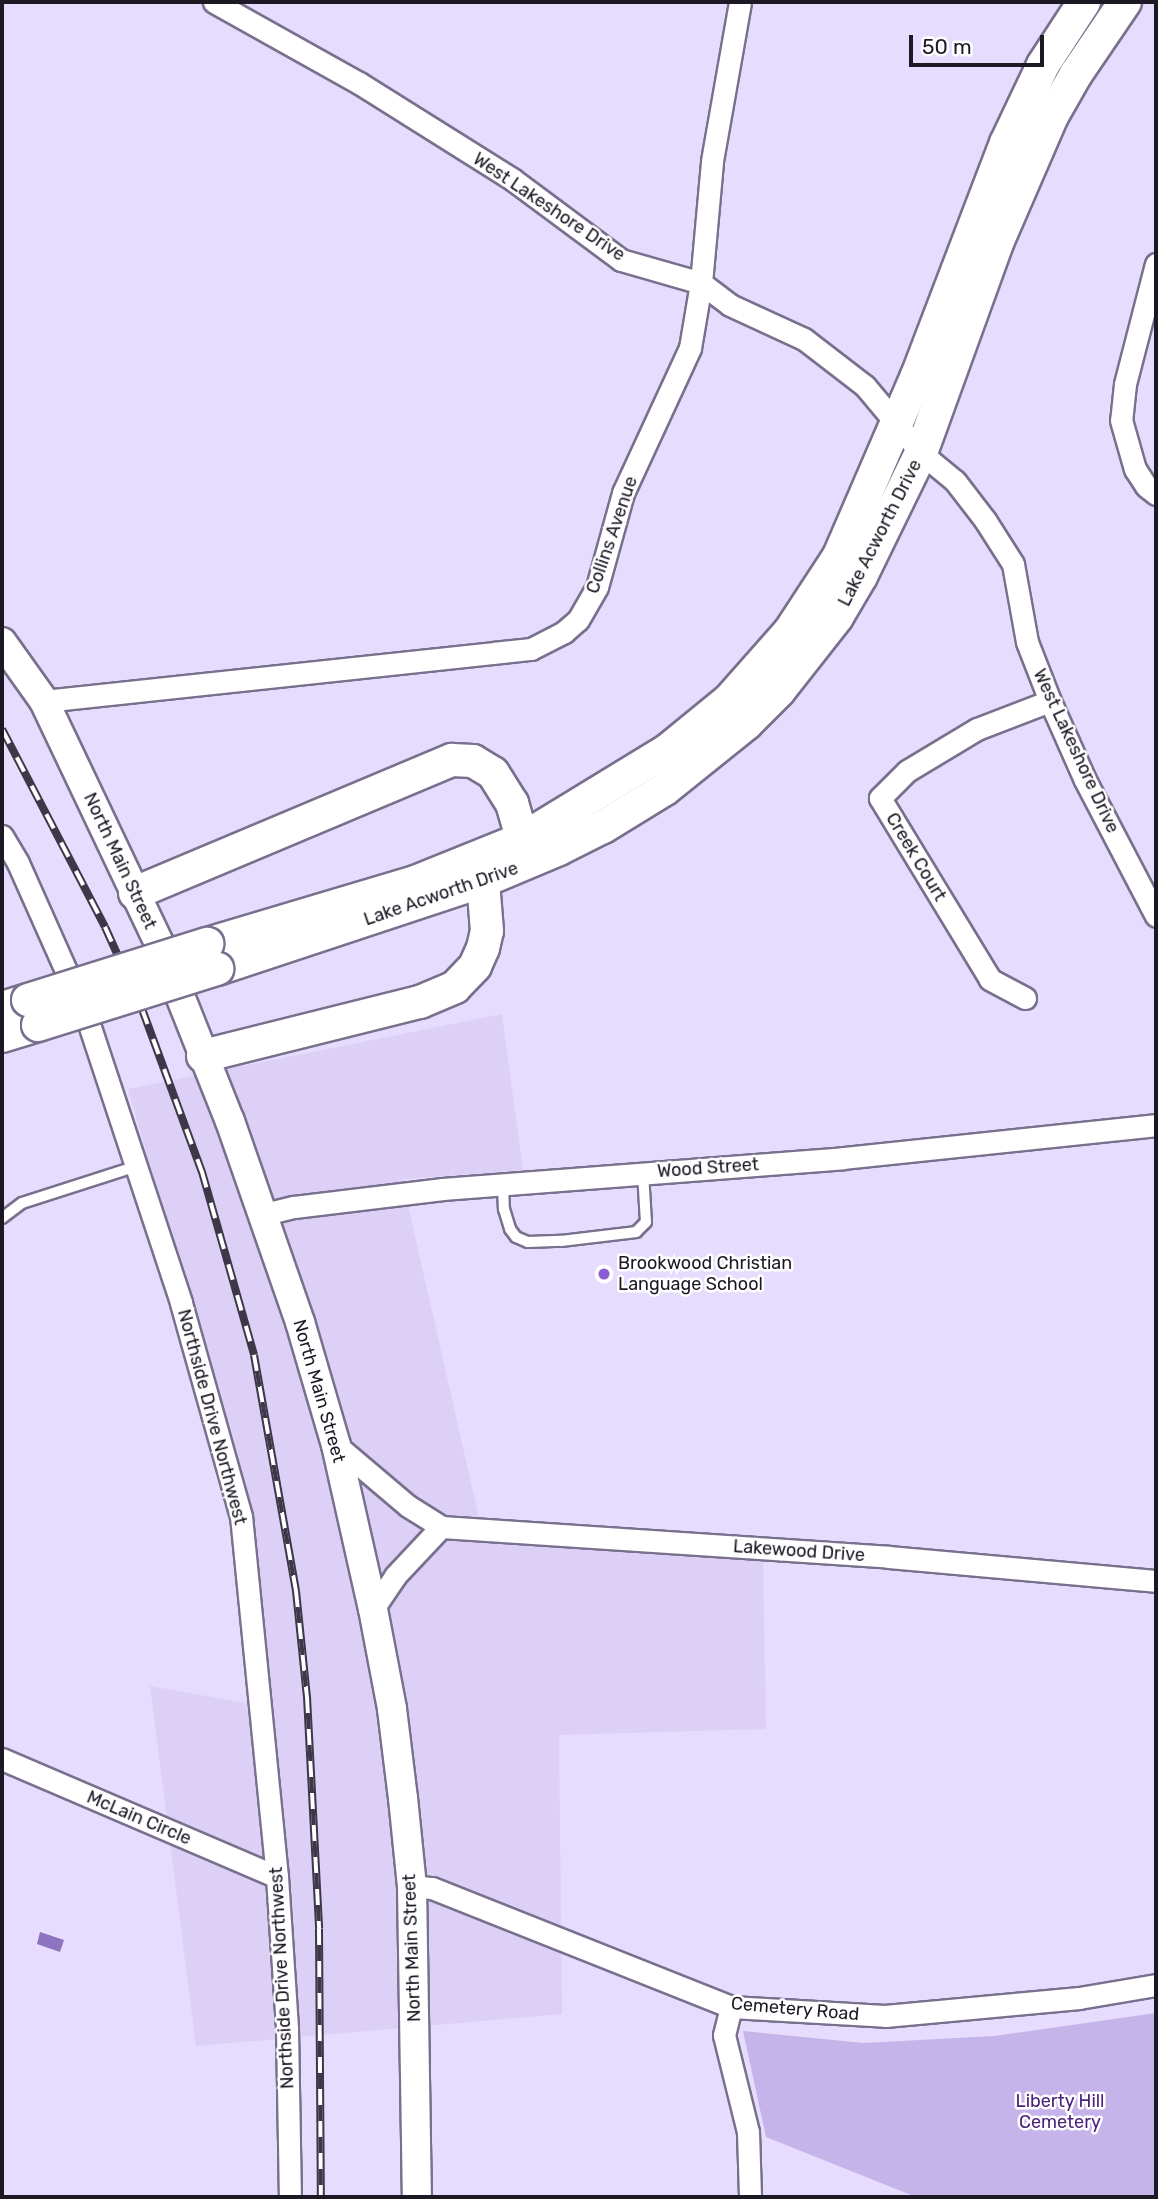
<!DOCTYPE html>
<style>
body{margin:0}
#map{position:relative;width:1158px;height:2199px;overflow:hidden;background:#e6dcfd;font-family:Rubik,sans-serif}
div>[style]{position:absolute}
.built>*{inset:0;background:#dcd0f7}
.green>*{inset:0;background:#c4b4e9}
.water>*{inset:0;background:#8e74c0}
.roads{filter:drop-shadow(2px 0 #79708d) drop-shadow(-2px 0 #79708d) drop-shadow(0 2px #79708d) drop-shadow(0 -2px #79708d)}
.service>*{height:10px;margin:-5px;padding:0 5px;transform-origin:5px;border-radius:5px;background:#fff}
.minor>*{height:21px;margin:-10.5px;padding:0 10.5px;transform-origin:10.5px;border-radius:10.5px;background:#fff}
.secondary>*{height:28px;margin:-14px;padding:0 14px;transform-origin:14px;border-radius:14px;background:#fff}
.primary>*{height:32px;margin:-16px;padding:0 16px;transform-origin:16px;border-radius:16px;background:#fff}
.rail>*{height:8px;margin-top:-4px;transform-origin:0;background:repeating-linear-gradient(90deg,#fff 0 16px,#3d3848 0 32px);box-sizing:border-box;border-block:2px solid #3d3848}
.bridges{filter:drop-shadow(2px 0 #79708d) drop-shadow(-2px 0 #79708d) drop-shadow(0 2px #79708d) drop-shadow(0 -2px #79708d)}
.primary-bridge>*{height:32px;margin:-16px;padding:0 16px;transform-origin:16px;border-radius:16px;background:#fff}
.dots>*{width:19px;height:19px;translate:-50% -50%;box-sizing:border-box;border:4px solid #fff;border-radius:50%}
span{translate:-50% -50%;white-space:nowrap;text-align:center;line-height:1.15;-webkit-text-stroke:5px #fff;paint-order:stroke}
.street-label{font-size:18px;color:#1c1824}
.poi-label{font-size:18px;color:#1c1824}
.left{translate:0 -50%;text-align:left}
.park-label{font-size:18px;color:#4a227d}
.frame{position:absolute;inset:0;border:4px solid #1c1824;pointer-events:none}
.scale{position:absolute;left:909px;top:35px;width:135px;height:32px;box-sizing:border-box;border:4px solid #1c1824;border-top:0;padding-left:9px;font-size:21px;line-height:24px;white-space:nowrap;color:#1c1824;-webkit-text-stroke:5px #fff;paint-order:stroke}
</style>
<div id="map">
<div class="built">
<i style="clip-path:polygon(502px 1014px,523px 1170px,402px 1179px,484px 1540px,763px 1557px,766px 1729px,559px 1735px,562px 2014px,196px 2046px,150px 1686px,267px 1707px,183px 1281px,128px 1089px)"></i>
</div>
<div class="green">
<i style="clip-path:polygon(1156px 2013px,1156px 2197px,916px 2197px,766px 2137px,743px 2031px,864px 2043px,994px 2036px)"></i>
</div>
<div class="water">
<i style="clip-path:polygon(40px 1932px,64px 1940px,60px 1952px,37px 1944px)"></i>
</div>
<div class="roads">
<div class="service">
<i style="left:503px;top:1184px;width:25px;rotate:88deg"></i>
<i style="left:504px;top:1209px;width:21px;rotate:73deg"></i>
<i style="left:510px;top:1229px;width:10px;rotate:53deg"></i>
<i style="left:516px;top:1237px;width:13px;rotate:23deg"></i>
<i style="left:528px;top:1242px;width:33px;rotate:-2deg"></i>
<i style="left:561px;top:1241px;width:76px;rotate:-6.8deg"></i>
<i style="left:636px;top:1232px;width:14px;rotate:-45deg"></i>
<i style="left:646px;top:1222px;width:49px;rotate:-93.5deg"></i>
<i style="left:2px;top:1218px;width:25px;rotate:-37deg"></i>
<i style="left:22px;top:1203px;width:121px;rotate:-17.8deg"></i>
</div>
<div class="minor">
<i style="left:214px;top:2px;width:166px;rotate:29.2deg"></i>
<i style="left:359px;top:83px;width:181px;rotate:32.1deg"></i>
<i style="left:512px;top:179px;width:136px;rotate:36.6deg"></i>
<i style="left:621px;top:260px;width:83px;rotate:16deg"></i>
<i style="left:701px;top:283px;width:36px;rotate:37deg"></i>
<i style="left:730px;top:305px;width:81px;rotate:24.7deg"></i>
<i style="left:804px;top:339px;width:77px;rotate:37.6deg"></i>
<i style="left:865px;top:386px;width:87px;rotate:50.1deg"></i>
<i style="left:921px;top:453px;width:44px;rotate:39.5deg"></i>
<i style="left:955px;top:481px;width:49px;rotate:52.4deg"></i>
<i style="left:985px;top:520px;width:52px;rotate:57.5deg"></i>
<i style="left:1013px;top:564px;width:79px;rotate:79.8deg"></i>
<i style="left:1027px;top:642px;width:63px;rotate:68.7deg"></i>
<i style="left:1050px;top:701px;width:86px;rotate:66.1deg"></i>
<i style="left:1085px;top:780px;width:153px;rotate:62.4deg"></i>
<i style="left:1156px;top:264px;width:124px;rotate:104.5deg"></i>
<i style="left:1125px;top:384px;width:36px;rotate:96deg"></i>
<i style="left:1121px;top:420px;width:51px;rotate:74.1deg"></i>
<i style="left:1135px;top:469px;width:20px;rotate:57deg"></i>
<i style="left:1146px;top:486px;width:13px;rotate:39deg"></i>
<i style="left:44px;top:701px;width:490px;rotate:-6.1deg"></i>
<i style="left:531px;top:649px;width:37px;rotate:-27deg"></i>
<i style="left:564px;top:632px;width:18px;rotate:-41deg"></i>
<i style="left:578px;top:620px;width:38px;rotate:-60deg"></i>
<i style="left:597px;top:587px;width:98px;rotate:-74.5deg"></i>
<i style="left:623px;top:493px;width:160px;rotate:-65.2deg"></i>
<i style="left:690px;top:348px;width:66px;rotate:-80.4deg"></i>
<i style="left:701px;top:283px;width:122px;rotate:-84.8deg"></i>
<i style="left:712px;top:161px;width:161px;rotate:-80deg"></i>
<i style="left:2px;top:836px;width:31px;rotate:59deg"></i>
<i style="left:18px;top:863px;width:170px;rotate:66deg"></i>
<i style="left:87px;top:1018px;width:300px;rotate:71.7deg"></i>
<i style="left:181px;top:1303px;width:221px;rotate:74.3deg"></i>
<i style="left:241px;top:1516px;width:363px;rotate:84.3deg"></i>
<i style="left:277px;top:1877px;width:152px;rotate:86.2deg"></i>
<i style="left:287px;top:2029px;width:168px;rotate:89deg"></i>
<i style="left:1025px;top:998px;width:40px;rotate:-152deg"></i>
<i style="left:990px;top:979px;width:212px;rotate:-121.3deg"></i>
<i style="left:880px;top:798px;width:38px;rotate:-45deg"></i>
<i style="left:907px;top:771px;width:82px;rotate:-31deg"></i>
<i style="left:977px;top:729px;width:78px;rotate:-21deg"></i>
<i style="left:261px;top:1215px;width:34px;rotate:-14deg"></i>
<i style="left:294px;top:1207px;width:150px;rotate:-6.9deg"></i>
<i style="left:443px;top:1189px;width:401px;rotate:-4.4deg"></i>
<i style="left:843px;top:1158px;width:315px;rotate:-6deg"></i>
<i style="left:336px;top:1445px;width:94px;rotate:40.3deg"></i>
<i style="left:408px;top:1506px;width:39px;rotate:32deg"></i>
<i style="left:441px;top:1527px;width:448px;rotate:3.8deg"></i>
<i style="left:888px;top:1557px;width:269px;rotate:5.1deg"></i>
<i style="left:373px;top:1609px;width:40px;rotate:-56deg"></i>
<i style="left:395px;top:1576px;width:67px;rotate:-46.8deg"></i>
<i style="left:2px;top:1759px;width:299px;rotate:23.2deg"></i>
<i style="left:412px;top:1886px;width:20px;rotate:6deg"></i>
<i style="left:432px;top:1888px;width:322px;rotate:21.7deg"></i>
<i style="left:731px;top:2007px;width:154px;rotate:3.3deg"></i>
<i style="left:885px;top:2016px;width:195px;rotate:-5.3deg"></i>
<i style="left:1079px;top:1998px;width:78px;rotate:-9.6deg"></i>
<i style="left:731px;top:2007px;width:29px;rotate:104deg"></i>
<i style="left:724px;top:2035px;width:100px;rotate:76.1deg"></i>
<i style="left:748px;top:2132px;width:65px;rotate:88.2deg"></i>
</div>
<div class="secondary">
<i style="left:2px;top:642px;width:72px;rotate:54.6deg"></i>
<i style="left:44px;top:701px;width:268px;rotate:64.6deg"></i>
<i style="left:159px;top:943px;width:192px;rotate:68.3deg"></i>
<i style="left:230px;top:1121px;width:213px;rotate:70.8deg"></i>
<i style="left:300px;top:1322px;width:128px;rotate:73.7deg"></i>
<i style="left:336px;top:1445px;width:168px;rotate:77.3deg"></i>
<i style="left:373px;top:1609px;width:102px;rotate:79.2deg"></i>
<i style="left:392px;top:1709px;width:90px;rotate:83deg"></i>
<i style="left:403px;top:1798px;width:88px;rotate:84.2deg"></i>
<i style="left:412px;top:1886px;width:311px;rotate:89.1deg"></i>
</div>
<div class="primary">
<i style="left:135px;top:893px;width:344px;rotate:-22.8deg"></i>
<i style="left:452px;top:760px;width:21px;rotate:3deg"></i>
<i style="left:473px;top:761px;width:23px;rotate:31deg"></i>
<i style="left:493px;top:773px;width:36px;rotate:58deg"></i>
<i style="left:512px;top:803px;width:37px;rotate:74deg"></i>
<i style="left:207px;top:944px;width:217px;rotate:-16.6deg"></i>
<i style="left:415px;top:882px;width:115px;rotate:-21.9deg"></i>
<i style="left:522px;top:839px;width:171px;rotate:-31.4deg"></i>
<i style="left:668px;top:750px;width:79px;rotate:-39.3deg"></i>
<i style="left:729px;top:700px;width:92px;rotate:-48.5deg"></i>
<i style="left:790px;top:631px;width:90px;rotate:-56.8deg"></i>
<i style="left:839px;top:556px;width:196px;rotate:-66.6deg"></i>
<i style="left:917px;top:376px;width:249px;rotate:-69.1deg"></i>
<i style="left:1006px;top:143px;width:86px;rotate:-64.6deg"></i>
<i style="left:1043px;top:65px;width:75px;rotate:-56.9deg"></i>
<i style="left:217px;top:969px;width:280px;rotate:-18.3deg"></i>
<i style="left:483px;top:881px;width:82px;rotate:-22.8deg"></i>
<i style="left:559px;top:849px;width:49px;rotate:-26.6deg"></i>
<i style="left:603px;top:827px;width:73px;rotate:-31.5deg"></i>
<i style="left:665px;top:789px;width:105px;rotate:-38.8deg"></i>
<i style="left:747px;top:723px;width:45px;rotate:-45deg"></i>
<i style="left:779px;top:691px;width:94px;rotate:-51.9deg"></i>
<i style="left:837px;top:617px;width:48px;rotate:-59.7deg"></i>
<i style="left:861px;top:576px;width:137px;rotate:-64deg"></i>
<i style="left:921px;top:453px;width:223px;rotate:-70.1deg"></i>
<i style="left:997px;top:243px;width:138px;rotate:-66.6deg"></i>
<i style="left:1052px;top:116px;width:48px;rotate:-60.3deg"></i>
<i style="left:1076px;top:74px;width:87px;rotate:-55.8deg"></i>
<i style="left:2px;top:1008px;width:27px;rotate:-17deg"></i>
<i style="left:2px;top:1036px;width:38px;rotate:-17deg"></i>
<i style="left:203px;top:1056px;width:224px;rotate:-14deg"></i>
<i style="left:420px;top:1002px;width:38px;rotate:-23deg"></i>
<i style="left:455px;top:987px;width:29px;rotate:-46deg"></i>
<i style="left:475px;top:966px;width:20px;rotate:-66deg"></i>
<i style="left:483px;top:948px;width:17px;rotate:-77deg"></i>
<i style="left:487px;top:931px;width:50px;rotate:-94.6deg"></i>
</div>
</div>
<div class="rail">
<i style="left:2px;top:729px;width:223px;rotate:62.5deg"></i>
<i style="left:105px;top:927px;width:90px;rotate:65.7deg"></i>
<i style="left:142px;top:1009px;width:174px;rotate:69.8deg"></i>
<i style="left:202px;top:1172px;width:190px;rotate:74.1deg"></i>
<i style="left:254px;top:1355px;width:240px;rotate:79.9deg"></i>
<i style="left:296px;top:1591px;width:107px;rotate:84.1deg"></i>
<i style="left:307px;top:1697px;width:232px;rotate:87deg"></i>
<i style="left:319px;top:1929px;width:268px;rotate:89.6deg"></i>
</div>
<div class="bridges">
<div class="primary-bridge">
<i style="left:28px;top:1000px;width:188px;rotate:-17.4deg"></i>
<i style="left:38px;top:1025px;width:188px;rotate:-17.4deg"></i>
</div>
</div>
<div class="dots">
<i style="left:604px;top:1274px;background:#8b5bd5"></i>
</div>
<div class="street-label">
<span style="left:549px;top:207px;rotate:34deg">West Lakeshore Drive</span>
<span style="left:880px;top:533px;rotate:-63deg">Lake Acworth Drive</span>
<span style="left:612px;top:535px;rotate:-71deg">Collins Avenue</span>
<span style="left:1076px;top:751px;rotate:65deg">West Lakeshore Drive</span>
<span style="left:916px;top:857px;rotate:59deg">Creek Court</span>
<span style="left:120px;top:861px;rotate:65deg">North Main Street</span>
<span style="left:441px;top:894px;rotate:-19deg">Lake Acworth Drive</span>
<span style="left:708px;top:1168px;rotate:-4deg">Wood Street</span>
<span style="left:319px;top:1391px;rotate:74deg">North Main Street</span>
<span style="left:212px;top:1417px;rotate:75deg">Northside Drive Northwest</span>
<span style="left:799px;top:1551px;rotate:4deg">Lakewood Drive</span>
<span style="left:139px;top:1818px;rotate:23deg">McLain Circle</span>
<span style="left:412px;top:1948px;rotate:-92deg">North Main Street</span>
<span style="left:282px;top:1978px;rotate:-93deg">Northside Drive Northwest</span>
<span style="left:795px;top:2009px;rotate:5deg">Cemetery Road</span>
</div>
<div class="poi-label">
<span class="left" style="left:618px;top:1274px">Brookwood Christian<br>Language School</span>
</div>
<div class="park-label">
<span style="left:1060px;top:2112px">Liberty Hill<br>Cemetery</span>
</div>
<div class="frame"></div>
<div class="scale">50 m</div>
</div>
